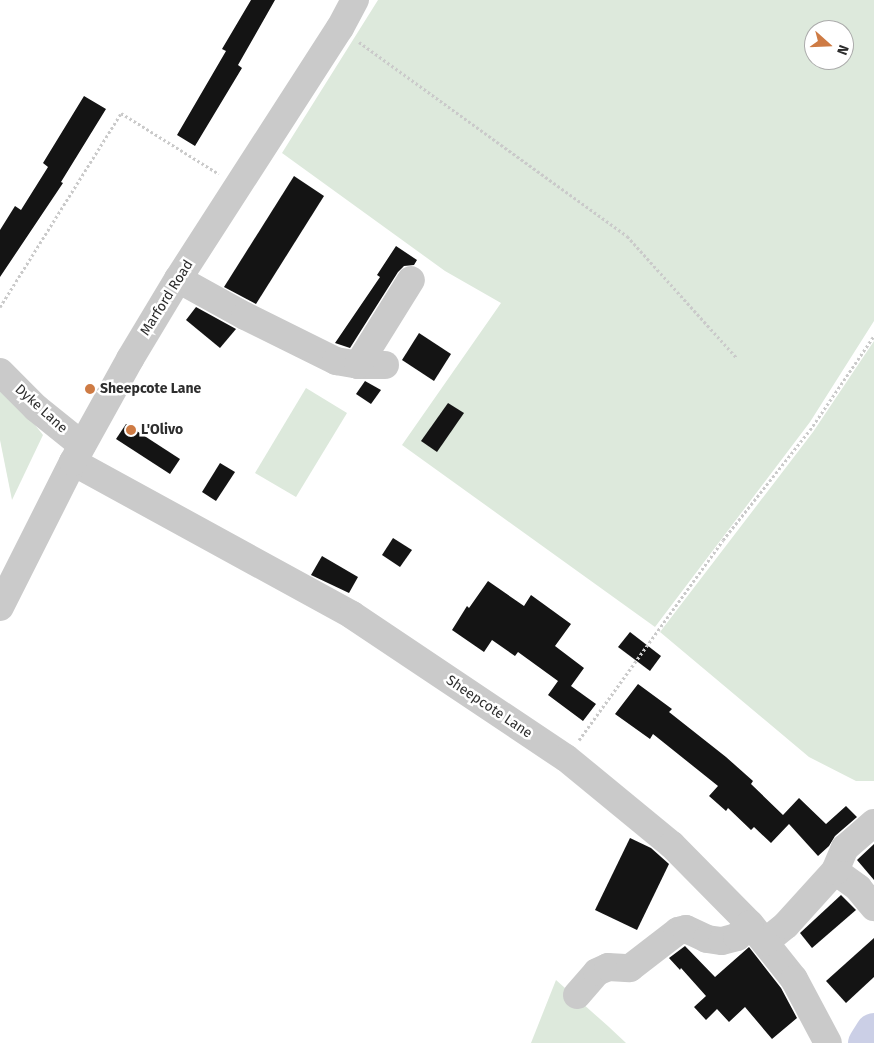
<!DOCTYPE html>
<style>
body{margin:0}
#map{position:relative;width:874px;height:1043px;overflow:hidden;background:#fff;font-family:"Fira Sans",sans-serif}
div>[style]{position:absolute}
.green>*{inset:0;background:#dde9dc}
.river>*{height:39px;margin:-19.5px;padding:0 19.5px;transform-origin:19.5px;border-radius:19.5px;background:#cbcfe6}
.building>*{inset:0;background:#141414}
.path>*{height:3px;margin-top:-1.5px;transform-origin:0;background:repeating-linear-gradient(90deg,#cacaca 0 2.5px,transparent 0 5px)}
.minor>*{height:28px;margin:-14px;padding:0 14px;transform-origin:14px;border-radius:14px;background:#cacaca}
.dots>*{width:14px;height:14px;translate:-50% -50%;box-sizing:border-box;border:2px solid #fff;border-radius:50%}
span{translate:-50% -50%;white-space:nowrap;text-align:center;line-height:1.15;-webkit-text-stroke:5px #fff;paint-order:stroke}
.street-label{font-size:14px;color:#2d2d2d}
.poi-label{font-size:14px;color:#2d2d2d;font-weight:700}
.left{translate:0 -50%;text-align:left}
.north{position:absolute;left:804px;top:20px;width:50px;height:50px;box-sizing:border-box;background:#fff;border:1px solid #ababab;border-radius:50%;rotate:110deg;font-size:14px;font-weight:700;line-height:20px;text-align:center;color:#2d2d2d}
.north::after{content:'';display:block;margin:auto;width:18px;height:22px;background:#ce7b44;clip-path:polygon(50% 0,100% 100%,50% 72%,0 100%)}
</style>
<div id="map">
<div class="green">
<i style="clip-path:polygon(evenodd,378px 0,874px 0,874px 321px,810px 422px,655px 627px,402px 445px,501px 303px,445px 271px,282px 153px,378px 0,814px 30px,844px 30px,844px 60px,814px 60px,814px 30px)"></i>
<i style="clip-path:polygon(874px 341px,874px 781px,856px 781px,809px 757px,660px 632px,813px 432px)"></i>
<i style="clip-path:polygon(0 381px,43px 435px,12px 500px,0 440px)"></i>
<i style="clip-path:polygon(306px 388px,347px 413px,296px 497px,255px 473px)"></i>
<i style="clip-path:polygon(556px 980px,609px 1027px,626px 1043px,531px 1043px)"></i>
</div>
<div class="river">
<i style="left:867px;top:1043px;width:13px;rotate:-58deg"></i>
</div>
<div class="building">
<i style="clip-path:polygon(251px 0,275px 0,238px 65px,242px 68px,195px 146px,177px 135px,226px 51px,222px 49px)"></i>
<i style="clip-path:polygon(84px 96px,106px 109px,61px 182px,63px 183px,0 277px,0 230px,15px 206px,21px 210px,48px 167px,43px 163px)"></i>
<i style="clip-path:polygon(294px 176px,324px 196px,256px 304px,224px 287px)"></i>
<i style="clip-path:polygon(396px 246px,417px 260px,414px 265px,404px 266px,398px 272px,350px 348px,335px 343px,380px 277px,377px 275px)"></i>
<i style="clip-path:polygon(196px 307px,236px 329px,220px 348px,186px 320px)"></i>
<i style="clip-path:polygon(419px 333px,451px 354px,434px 381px,402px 360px)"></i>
<i style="clip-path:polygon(365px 381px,381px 390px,371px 404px,356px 394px)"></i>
<i style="clip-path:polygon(448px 403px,464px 413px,437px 452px,421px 441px)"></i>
<i style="clip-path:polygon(126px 424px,180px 459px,170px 474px,116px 439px)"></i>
<i style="clip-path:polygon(220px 463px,235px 472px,216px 501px,202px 492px)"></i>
<i style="clip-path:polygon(393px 538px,412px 550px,400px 567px,382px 555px)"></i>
<i style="clip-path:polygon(322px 556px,358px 577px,349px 593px,311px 575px)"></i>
<i style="clip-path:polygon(488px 581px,524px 606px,531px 595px,571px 624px,555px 646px,584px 668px,571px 686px,596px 704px,583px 721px,548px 695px,558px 681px,518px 652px,515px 656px,492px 640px,484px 652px,452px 630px,467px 606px,469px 608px)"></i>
<i style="clip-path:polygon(630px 632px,661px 656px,650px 671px,618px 647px)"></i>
<i style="clip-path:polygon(638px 684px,672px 709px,669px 712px,726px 757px,753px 781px,751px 784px,783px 815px,799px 798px,826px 824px,846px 806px,857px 817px,835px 836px,829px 846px,818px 856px,789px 824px,771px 843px,754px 827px,751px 830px,728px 808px,726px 811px,709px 796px,718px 786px,653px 734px,650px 739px,615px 714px)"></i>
<i style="clip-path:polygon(630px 838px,651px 848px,669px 864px,637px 930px,595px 910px)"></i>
<i style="clip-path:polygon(874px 844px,874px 880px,857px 860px)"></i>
<i style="clip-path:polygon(841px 895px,856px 910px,812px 948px,800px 933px)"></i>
<i style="clip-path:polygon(874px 938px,874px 977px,846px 1003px,826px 981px)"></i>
<i style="clip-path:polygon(685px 946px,715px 977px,749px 947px,781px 988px,797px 1018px,772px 1039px,745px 1007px,729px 1022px,717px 1009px,706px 1020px,694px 1007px,706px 996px,681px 968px,680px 970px,669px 958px)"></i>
</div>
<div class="path">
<i style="left:359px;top:42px;width:331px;rotate:35.9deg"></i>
<i style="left:627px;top:236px;width:164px;rotate:48deg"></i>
<i style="left:0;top:307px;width:229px;rotate:-58deg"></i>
<i style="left:121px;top:113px;width:115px;rotate:31.9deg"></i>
<i style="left:579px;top:740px;width:246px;rotate:-54.2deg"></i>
<i style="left:723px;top:540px;width:140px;rotate:-51.7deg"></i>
<i style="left:810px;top:430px;width:114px;rotate:-55.8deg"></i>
</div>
<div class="minor">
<i style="left:178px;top:279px;width:77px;rotate:28.9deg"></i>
<i style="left:245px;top:316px;width:102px;rotate:26.3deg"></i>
<i style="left:336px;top:361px;width:22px;rotate:10deg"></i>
<i style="left:358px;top:365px;width:27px"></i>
<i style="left:358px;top:365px;width:100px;rotate:-58.1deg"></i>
<i style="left:0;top:372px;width:51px;rotate:45deg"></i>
<i style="left:36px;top:408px;width:59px;rotate:38.8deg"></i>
<i style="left:73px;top:462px;width:318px;rotate:28.7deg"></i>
<i style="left:352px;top:615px;width:257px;rotate:33.8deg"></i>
<i style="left:566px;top:758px;width:137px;rotate:39.4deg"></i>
<i style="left:672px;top:845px;width:111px;rotate:45.4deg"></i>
<i style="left:750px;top:924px;width:70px;rotate:51.3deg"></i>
<i style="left:794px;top:979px;width:72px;rotate:62deg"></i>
<i style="left:0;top:607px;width:162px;rotate:-63.3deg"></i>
<i style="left:73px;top:462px;width:118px;rotate:-61deg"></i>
<i style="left:130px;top:359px;width:93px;rotate:-59deg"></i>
<i style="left:178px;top:279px;width:299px;rotate:-57.2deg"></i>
<i style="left:340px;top:28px;width:32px;rotate:-62deg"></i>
<i style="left:835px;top:871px;width:29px;rotate:36deg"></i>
<i style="left:858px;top:888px;width:25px;rotate:50deg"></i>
<i style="left:765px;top:942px;width:27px;rotate:-39deg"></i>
<i style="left:786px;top:925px;width:73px;rotate:-47.8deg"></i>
<i style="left:835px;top:871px;width:25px;rotate:-67deg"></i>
<i style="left:845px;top:848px;width:38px;rotate:-41deg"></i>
<i style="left:577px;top:995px;width:30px;rotate:-49deg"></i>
<i style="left:597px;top:972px;width:12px;rotate:-24deg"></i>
<i style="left:608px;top:967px;width:22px;rotate:3deg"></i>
<i style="left:630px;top:968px;width:61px;rotate:-37.6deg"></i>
<i style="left:678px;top:931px;width:8px;rotate:-14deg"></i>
<i style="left:686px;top:929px;width:23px;rotate:25deg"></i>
<i style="left:707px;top:939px;width:15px;rotate:8deg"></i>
<i style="left:722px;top:941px;width:16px;rotate:-15deg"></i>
<i style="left:737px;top:937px;width:18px;rotate:-45deg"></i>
</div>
<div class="dots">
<i style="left:90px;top:389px;background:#ce7b44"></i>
<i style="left:131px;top:430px;background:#ce7b44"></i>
</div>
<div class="street-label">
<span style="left:167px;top:298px;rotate:-58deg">Marford Road</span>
<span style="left:41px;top:409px;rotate:42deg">Dyke Lane</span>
<span style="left:489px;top:707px;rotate:34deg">Sheepcote Lane</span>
</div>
<div class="poi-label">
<span class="left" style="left:100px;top:389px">Sheepcote Lane</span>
<span class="left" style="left:141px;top:430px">L'Olivo</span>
</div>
<div class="north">N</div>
</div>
